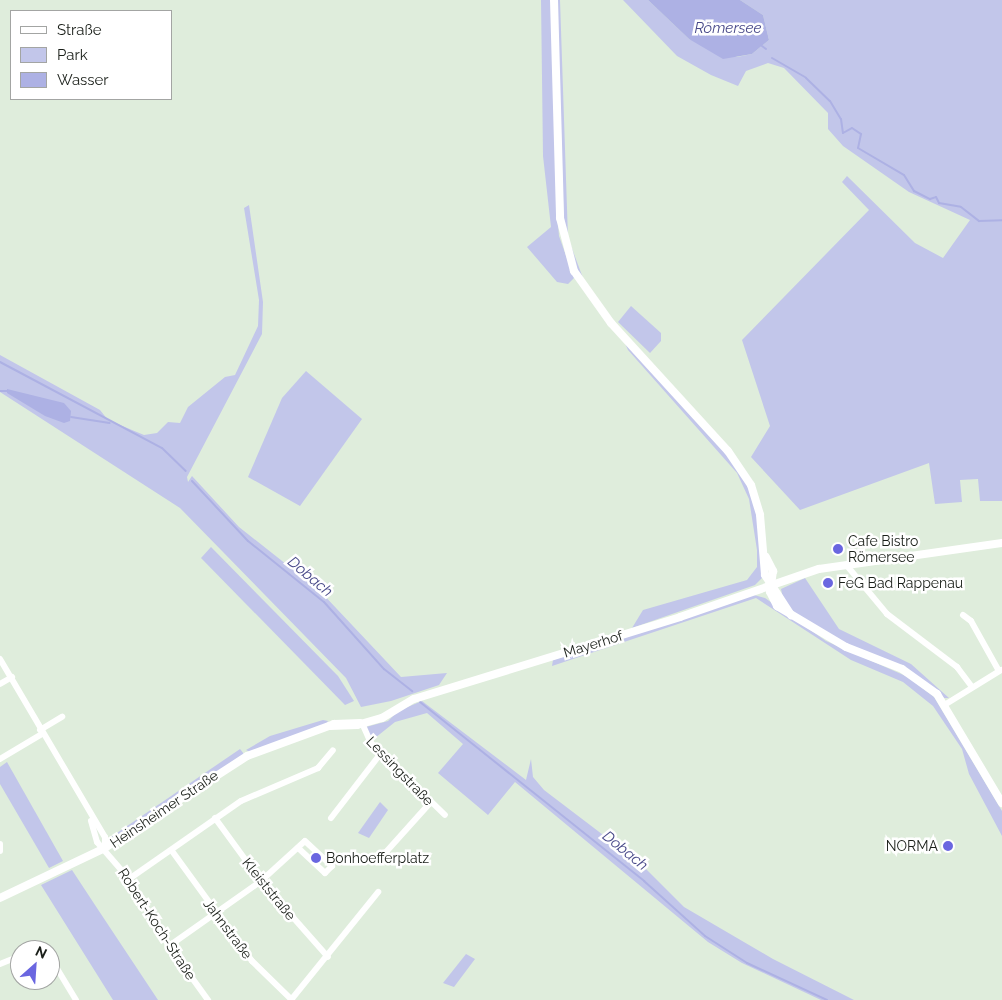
<!DOCTYPE html>
<meta charset="utf-8">
<style>
body{margin:0}
#map{position:relative;width:1002px;height:1000px;overflow:hidden;background:#dfeddc;font-family:Raleway,sans-serif}
div>[style]{position:absolute}
.green>*{inset:0;background:#c2c6ea}
.water>*{inset:0;background:#adb1e4}
.stream>*{height:2px;margin:-1px;padding:0 1px;transform-origin:1px;border-radius:1px;background:#adb1e4}
.minor>*{height:6px;margin:-3px;padding:0 3px;transform-origin:3px;border-radius:3px;background:#fff}
.tertiary>*{height:8px;margin:-4px;padding:0 4px;transform-origin:4px;border-radius:4px;background:#fff}
.dots>*{width:14px;height:14px;translate:-50% -50%;box-sizing:border-box;border:2px solid #fff;border-radius:50%}
span{translate:-50% -50%;white-space:nowrap;text-align:center;line-height:1.15;-webkit-text-stroke:5px #fff;paint-order:stroke}
.poi-label{font-size:14px;color:#1a1f19}
.left{translate:0 -50%;text-align:left}
.right{translate:-100% -50%;text-align:right}
.street-label{font-size:14px;color:#1a1f19}
.water-label{font-size:15px;color:#484989;font-style:italic}
.legend{position:absolute;left:10px;top:10px;width:162px;height:90px;box-sizing:border-box;background:#fff;border:1px solid #a3a5a3;margin:0;padding:6px 9px;list-style:none;font-size:15px;color:#1a1f19}
.legend li{display:flex;align-items:center;gap:10px;height:25px}
.legend b{width:25px;border:1px solid #a3a5a3}
.north{position:absolute;left:10px;top:940px;width:50px;height:50px;box-sizing:border-box;background:#fff;border:1px solid #a3a5a3;border-radius:50%;rotate:26deg;font-size:14px;font-weight:700;line-height:20px;text-align:center;color:#1a1f19}
.north::after{content:'';display:block;margin:auto;width:18px;height:22px;background:#6a66e0;clip-path:polygon(50% 0,100% 100%,50% 72%,0 100%)}
</style>
<div id="map">
<div class="green">
<i style="clip-path:polygon(541px 0,551px 0,557px 213px,559px 236px,574px 278px,568px 284px,557px 282px,527px 247px,551px 227px,543px 156px)"></i>
<i style="clip-path:polygon(557px 0,560px 0,568px 238px,583px 278px,575px 266px,564px 231px)"></i>
<i style="clip-path:polygon(623px 0,648px 0,689px 39px,737px 57px,752px 54px,769px 40px,763px 15px,740px 0,1002px 0,1002px 501px,980px 501px,978px 479px,960px 480px,962px 502px,935px 504px,929px 463px,800px 510px,751px 457px,770px 426px,742px 340px,869px 210px,842px 182px,847px 176px,915px 243px,943px 258px,970px 220px,909px 192px,843px 146px,828px 129px,828px 113px,784px 68px,768px 63px,746px 71px,738px 86px,711px 75px,677px 56px)"></i>
<i style="clip-path:polygon(249px 205px,263px 302px,262px 334px,187px 477px,188px 482px,192px 476px,239px 527px,320px 591px,401px 677px,447px 673px,439px 685px,391px 701px,361px 707px,346px 678px,180px 508px,0 392px,0 355px,100px 410px,108px 420px,144px 435px,157px 433px,168px 422px,180px 423px,188px 407px,225px 377px,235px 375px,258px 326px,259px 300px,244px 208px)"></i>
<i style="clip-path:polygon(631px 306px,661px 333px,661px 341px,650px 353px,618px 322px)"></i>
<i style="clip-path:polygon(623px 339px,732px 459px,745px 480px,756px 506px,763px 577px,755px 585px,632px 628px,643px 610px,747px 580px,757px 567px,757px 550px,749px 499px,737px 473px,628px 350px)"></i>
<i style="clip-path:polygon(306px 371px,362px 419px,300px 506px,248px 477px,282px 398px)"></i>
<i style="clip-path:polygon(211px 547px,338px 676px,354px 701px,345px 705px,201px 558px)"></i>
<i style="clip-path:polygon(805px 578px,839px 629px,911px 664px,949px 698px,944px 698px,905px 668px,852px 647px,794px 613px,784px 603px,781px 589px)"></i>
<i style="clip-path:polygon(754px 595px,765px 598px,826px 641px,908px 677px,934px 697px,1002px 811px,1002px 836px,969px 774px,962px 749px,933px 706px,903px 682px,851px 660px,756px 598px,552px 666px,553px 660px)"></i>
<i style="clip-path:polygon(422px 701px,526px 780px,531px 759px,533px 777px,544px 790px,640px 863px,684px 907px,773px 959px,854px 1000px,821px 1000px,742px 963px,708px 942px,515px 782px,488px 815px,438px 773px,463px 744px,427px 713px,395px 722px,375px 738px,369px 738px,366px 727px,388px 721px,398px 711px)"></i>
<i style="clip-path:polygon(323px 720px,328px 721px,326px 724px,250px 752px,246px 750px,270px 736px)"></i>
<i style="clip-path:polygon(240px 749px,244px 754px,117px 837px,111px 837px)"></i>
<i style="clip-path:polygon(7px 762px,63px 861px,49px 868px,0 784px,0 767px)"></i>
<i style="clip-path:polygon(380px 802px,388px 810px,369px 838px,358px 833px)"></i>
<i style="clip-path:polygon(72px 870px,95px 905px,158px 1000px,113px 1000px,41px 885px)"></i>
<i style="clip-path:polygon(466px 954px,475px 959px,454px 987px,443px 983px)"></i>
</div>
<div class="water">
<i style="clip-path:polygon(648px 0,740px 0,763px 15px,769px 40px,752px 54px,723px 59px,689px 39px)"></i>
<i style="clip-path:polygon(7px 389px,64px 403px,71px 411px,70px 421px,64px 423px,45px 416px,7px 393px)"></i>
</div>
<div class="stream">
<i style="left:762px;top:46px;width:5px;rotate:37deg"></i>
<i style="left:772px;top:58px;width:39px;rotate:30deg"></i>
<i style="left:806px;top:78px;width:33px;rotate:44deg"></i>
<i style="left:830px;top:101px;width:21px;rotate:59deg"></i>
<i style="left:841px;top:119px;width:14px;rotate:82deg"></i>
<i style="left:843px;top:133px;width:10px;rotate:-29deg"></i>
<i style="left:852px;top:128px;width:11px;rotate:34deg"></i>
<i style="left:861px;top:134px;width:14px;rotate:102deg"></i>
<i style="left:858px;top:148px;width:53px;rotate:30.4deg"></i>
<i style="left:904px;top:175px;width:19px;rotate:58deg"></i>
<i style="left:914px;top:191px;width:18px;rotate:27deg"></i>
<i style="left:930px;top:199px;width:6px;rotate:-18deg"></i>
<i style="left:936px;top:197px;width:7px;rotate:63deg"></i>
<i style="left:939px;top:203px;width:22px;rotate:10deg"></i>
<i style="left:961px;top:207px;width:23px;rotate:38deg"></i>
<i style="left:979px;top:221px;width:23px;rotate:-2deg"></i>
<i style="left:0;top:362px;width:183px;rotate:28deg"></i>
<i style="left:162px;top:448px;width:33px;rotate:44deg"></i>
<i style="left:0;top:391px;width:7px"></i>
<i style="left:71px;top:417px;width:39px;rotate:9deg"></i>
<i style="left:192px;top:481px;width:82px;rotate:47deg"></i>
<i style="left:248px;top:541px;width:97px;rotate:38.8deg"></i>
<i style="left:324px;top:602px;width:90px;rotate:48.2deg"></i>
<i style="left:384px;top:669px;width:36px;rotate:38deg"></i>
<i style="left:420px;top:702px;width:287px;rotate:38.6deg"></i>
<i style="left:644px;top:881px;width:82px;rotate:42deg"></i>
<i style="left:705px;top:936px;width:50px;rotate:32.7deg"></i>
<i style="left:747px;top:963px;width:88px;rotate:24.8deg"></i>
</div>
<div class="minor">
<i style="left:848px;top:567px;width:61px;rotate:50.3deg"></i>
<i style="left:887px;top:614px;width:88px;rotate:37.1deg"></i>
<i style="left:957px;top:667px;width:25px;rotate:53deg"></i>
<i style="left:963px;top:615px;width:10px;rotate:37deg"></i>
<i style="left:971px;top:621px;width:57px;rotate:60.8deg"></i>
<i style="left:0;top:659px;width:207px;rotate:59.5deg"></i>
<i style="left:105px;top:837px;width:11px;rotate:90deg"></i>
<i style="left:0;top:684px;width:14px;rotate:-30deg"></i>
<i style="left:946px;top:704px;width:65px;rotate:-31.7deg"></i>
<i style="left:362px;top:723px;width:22px;rotate:66deg"></i>
<i style="left:371px;top:743px;width:103px;rotate:44.2deg"></i>
<i style="left:40px;top:730px;width:26px;rotate:-31deg"></i>
<i style="left:0;top:759px;width:49px;rotate:-30.8deg"></i>
<i style="left:215px;top:818px;width:78px;rotate:53.9deg"></i>
<i style="left:261px;top:881px;width:101px;rotate:48.6deg"></i>
<i style="left:331px;top:818px;width:82px;rotate:-52.4deg"></i>
<i style="left:91px;top:821px;width:22px;rotate:74deg"></i>
<i style="left:97px;top:842px;width:49px;rotate:49.1deg"></i>
<i style="left:129px;top:879px;width:78px;rotate:59.2deg"></i>
<i style="left:169px;top:946px;width:67px;rotate:54.2deg"></i>
<i style="left:0;top:844px;width:7px;rotate:90deg"></i>
<i style="left:172px;top:851px;width:136px;rotate:54deg"></i>
<i style="left:252px;top:961px;width:56px;rotate:44.3deg"></i>
<i style="left:386px;top:852px;width:66px;rotate:-48.1deg"></i>
<i style="left:129px;top:879px;width:136px;rotate:-34.9deg"></i>
<i style="left:241px;top:801px;width:84px;rotate:-23.2deg"></i>
<i style="left:318px;top:768px;width:23px;rotate:-50deg"></i>
<i style="left:169px;top:946px;width:113px;rotate:-35.2deg"></i>
<i style="left:261px;top:881px;width:59px;rotate:-42.3deg"></i>
<i style="left:305px;top:841px;width:37px;rotate:43deg"></i>
<i style="left:332px;top:866px;width:10px;rotate:135deg"></i>
<i style="left:325px;top:873px;width:37px;rotate:-137deg"></i>
<i style="left:50px;top:957px;width:50px;rotate:58.8deg"></i>
<i style="left:0;top:964px;width:22px;rotate:-22deg"></i>
<i style="left:291px;top:1000px;width:139px;rotate:-51.1deg"></i>
</div>
<div class="tertiary">
<i style="left:554px;top:0;width:218px;rotate:88.4deg"></i>
<i style="left:560px;top:218px;width:55px;rotate:75.2deg"></i>
<i style="left:574px;top:271px;width:64px;rotate:54.6deg"></i>
<i style="left:611px;top:323px;width:173px;rotate:47.6deg"></i>
<i style="left:728px;top:451px;width:41px;rotate:55.9deg"></i>
<i style="left:751px;top:485px;width:31px;rotate:73deg"></i>
<i style="left:760px;top:515px;width:60px;rotate:85.2deg"></i>
<i style="left:765px;top:575px;width:48px;rotate:57deg"></i>
<i style="left:766px;top:557px;width:16px;rotate:63deg"></i>
<i style="left:773px;top:571px;width:21px;rotate:98deg"></i>
<i style="left:770px;top:592px;width:16px;rotate:63deg"></i>
<i style="left:777px;top:606px;width:80px;rotate:30.7deg"></i>
<i style="left:846px;top:647px;width:60px;rotate:21.4deg"></i>
<i style="left:902px;top:669px;width:43px;rotate:35.5deg"></i>
<i style="left:937px;top:694px;width:127px;rotate:59.2deg"></i>
<i style="left:330px;top:726px;width:27px;rotate:-2deg"></i>
<i style="left:357px;top:725px;width:26px;rotate:-16deg"></i>
<i style="left:382px;top:718px;width:37px;rotate:-31deg"></i>
<i style="left:414px;top:699px;width:278px;rotate:-17.1deg"></i>
<i style="left:680px;top:617px;width:147px;rotate:-19.1deg"></i>
<i style="left:819px;top:569px;width:185px;rotate:-8.1deg"></i>
<i style="left:0;top:898px;width:116px;rotate:-25.5deg"></i>
<i style="left:105px;top:848px;width:169px;rotate:-32.9deg"></i>
<i style="left:247px;top:756px;width:93px;rotate:-20.2deg"></i>
<i style="left:334px;top:724px;width:26px;rotate:-2deg"></i>
</div>
<div class="dots">
<i style="left:838px;top:549px;background:#6a66e0"></i>
<i style="left:828px;top:583px;background:#6a66e0"></i>
<i style="left:948px;top:846px;background:#6a66e0"></i>
<i style="left:316px;top:858px;background:#6a66e0"></i>
</div>
<div class="poi-label">
<span class="left" style="left:848px;top:549px">Cafe Bistro<br>Römersee</span>
<span class="left" style="left:838px;top:583px">FeG Bad Rappenau</span>
<span class="right" style="left:938px;top:846px">NORMA</span>
<span class="left" style="left:326px;top:858px">Bonhoefferplatz</span>
</div>
<div class="street-label">
<span style="left:593px;top:644px;rotate:-17deg">Mayerhof</span>
<span style="left:400px;top:771px;rotate:46deg">Lessingstraße</span>
<span style="left:164px;top:809px;rotate:-34deg">Heinsheimer Straße</span>
<span style="left:269px;top:889px;rotate:51deg">Kleiststraße</span>
<span style="left:157px;top:924px;rotate:57deg">Robert-Koch-Straße</span>
<span style="left:228px;top:929px;rotate:53deg">Jahnstraße</span>
</div>
<div class="water-label">
<span style="left:728px;top:29px">Römersee</span>
<span style="left:310px;top:577px;rotate:40deg">Dobach</span>
<span style="left:625px;top:851px;rotate:39deg">Dobach</span>
</div>
<ul class="legend">
<li><b style="height:6px;background:#fff"></b>Straße</li>
<li><b style="height:14px;background:#c2c6ea"></b>Park</li>
<li><b style="height:14px;background:#adb1e4"></b>Wasser</li>
</ul>
<div class="north">N</div>
</div>
